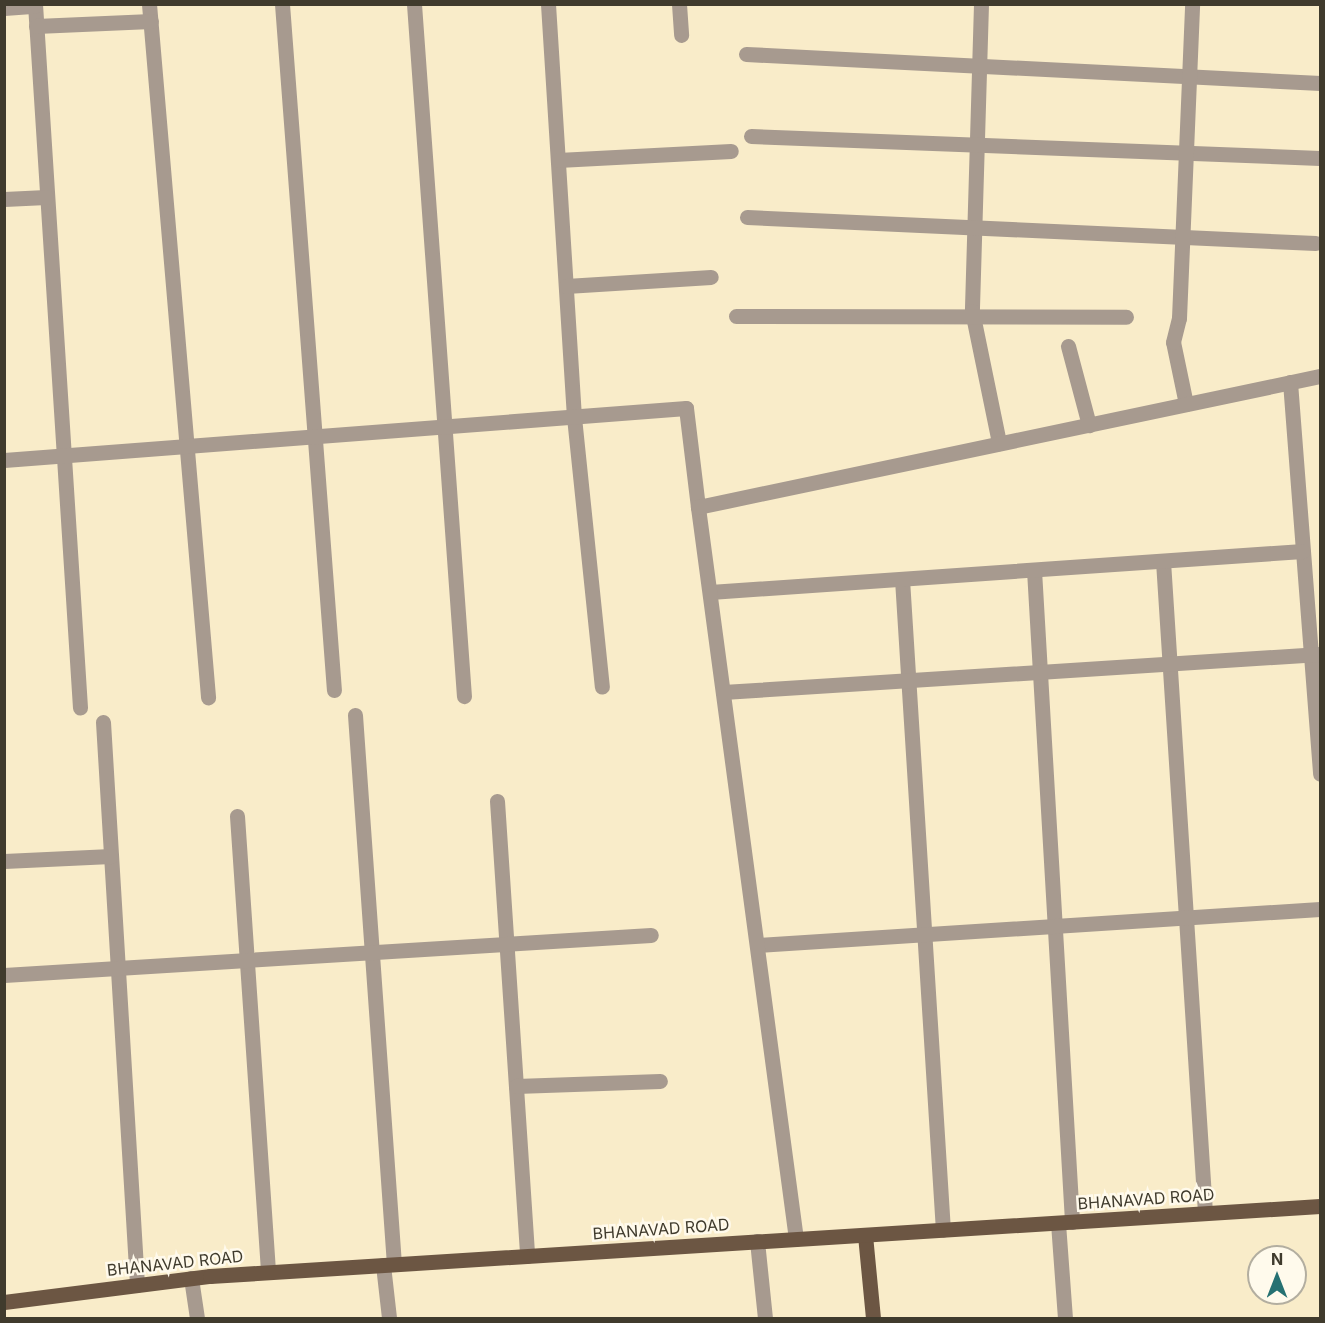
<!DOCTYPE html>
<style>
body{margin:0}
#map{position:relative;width:1325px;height:1323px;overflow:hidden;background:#f9ecc9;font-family:Inter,sans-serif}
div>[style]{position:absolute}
.minor>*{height:15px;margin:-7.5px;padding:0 7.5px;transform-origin:7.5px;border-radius:7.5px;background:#a79a8f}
.major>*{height:15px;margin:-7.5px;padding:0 7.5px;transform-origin:7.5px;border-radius:7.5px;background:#6c5643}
span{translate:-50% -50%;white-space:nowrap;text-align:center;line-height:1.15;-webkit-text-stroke:5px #fffaec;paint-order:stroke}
.street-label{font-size:16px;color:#403b2d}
.frame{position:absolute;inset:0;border:6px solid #403b2d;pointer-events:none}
.north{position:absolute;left:1247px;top:1245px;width:60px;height:60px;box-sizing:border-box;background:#fffaec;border:2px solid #b3aea0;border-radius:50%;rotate:0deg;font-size:16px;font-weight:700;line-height:24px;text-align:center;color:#403b2d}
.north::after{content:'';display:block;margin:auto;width:21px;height:27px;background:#267172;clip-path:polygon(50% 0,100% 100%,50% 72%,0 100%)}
</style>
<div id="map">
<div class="minor">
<i style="left:35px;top:4px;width:705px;rotate:86.34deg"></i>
<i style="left:149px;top:4px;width:696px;rotate:85.13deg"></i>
<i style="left:282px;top:4px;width:688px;rotate:85.67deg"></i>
<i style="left:414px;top:4px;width:694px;rotate:85.87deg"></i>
<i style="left:548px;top:4px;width:414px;rotate:86.4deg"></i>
<i style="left:574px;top:417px;width:271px;rotate:84.1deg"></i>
<i style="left:679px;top:4px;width:31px;rotate:86deg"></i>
<i style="left:981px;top:4px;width:307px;rotate:91.7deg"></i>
<i style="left:972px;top:311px;width:135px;rotate:78.4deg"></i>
<i style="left:4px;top:8px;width:31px;rotate:-4deg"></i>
<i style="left:36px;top:26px;width:115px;rotate:-2.5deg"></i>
<i style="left:746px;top:54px;width:575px;rotate:2.89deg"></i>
<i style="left:751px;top:136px;width:569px;rotate:2.21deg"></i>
<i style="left:558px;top:160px;width:173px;rotate:-3deg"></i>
<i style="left:4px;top:199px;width:42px;rotate:-2.7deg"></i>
<i style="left:747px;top:217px;width:569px;rotate:2.62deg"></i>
<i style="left:566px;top:286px;width:145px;rotate:-3.6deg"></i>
<i style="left:736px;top:316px;width:390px;rotate:0.1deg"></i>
<i style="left:1068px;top:346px;width:82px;rotate:75.1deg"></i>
<i style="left:1290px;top:382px;width:393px;rotate:85.6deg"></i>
<i style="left:1186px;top:404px;width:63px;rotate:-101.8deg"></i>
<i style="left:1173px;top:342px;width:25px;rotate:-76deg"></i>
<i style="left:1179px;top:318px;width:314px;rotate:-87.6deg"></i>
<i style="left:4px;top:460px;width:684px;rotate:-4.36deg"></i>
<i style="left:686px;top:408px;width:100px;rotate:83.1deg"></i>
<i style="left:1163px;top:561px;width:653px;rotate:86.31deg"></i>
<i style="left:1034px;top:570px;width:653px;rotate:86.66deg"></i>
<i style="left:902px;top:579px;width:652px;rotate:86.4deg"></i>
<i style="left:710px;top:592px;width:594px;rotate:-3.96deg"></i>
<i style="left:723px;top:692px;width:598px;rotate:-3.64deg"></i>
<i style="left:355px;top:715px;width:550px;rotate:85.94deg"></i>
<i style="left:103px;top:722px;width:564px;rotate:86.54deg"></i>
<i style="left:497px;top:801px;width:456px;rotate:86.2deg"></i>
<i style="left:237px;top:816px;width:457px;rotate:86.1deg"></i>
<i style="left:4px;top:861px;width:107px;rotate:-2.7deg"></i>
<i style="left:757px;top:945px;width:564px;rotate:-3.66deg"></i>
<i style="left:4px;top:975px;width:648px;rotate:-3.54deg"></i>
<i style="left:516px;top:1086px;width:144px;rotate:-2deg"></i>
<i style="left:1058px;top:1223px;width:95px;rotate:85.8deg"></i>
<i style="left:796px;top:1239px;width:739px;rotate:-97.63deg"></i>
<i style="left:698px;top:507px;width:636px;rotate:-11.89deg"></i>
<i style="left:757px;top:1241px;width:77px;rotate:84.1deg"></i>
<i style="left:383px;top:1265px;width:53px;rotate:83.5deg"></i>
<i style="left:191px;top:1278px;width:40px;rotate:81.5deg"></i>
</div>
<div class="major">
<i style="left:865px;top:1235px;width:83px;rotate:84.5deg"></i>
<i style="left:4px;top:1302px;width:208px;rotate:-7.2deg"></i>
<i style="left:210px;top:1276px;width:1112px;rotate:-3.61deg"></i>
</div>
<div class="street-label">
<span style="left:1146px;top:1199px;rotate:-4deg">BHANAVAD ROAD</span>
<span style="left:661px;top:1229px;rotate:-4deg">BHANAVAD ROAD</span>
<span style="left:175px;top:1263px;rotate:-6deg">BHANAVAD ROAD</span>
</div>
<div class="frame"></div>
<div class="north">N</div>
</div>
